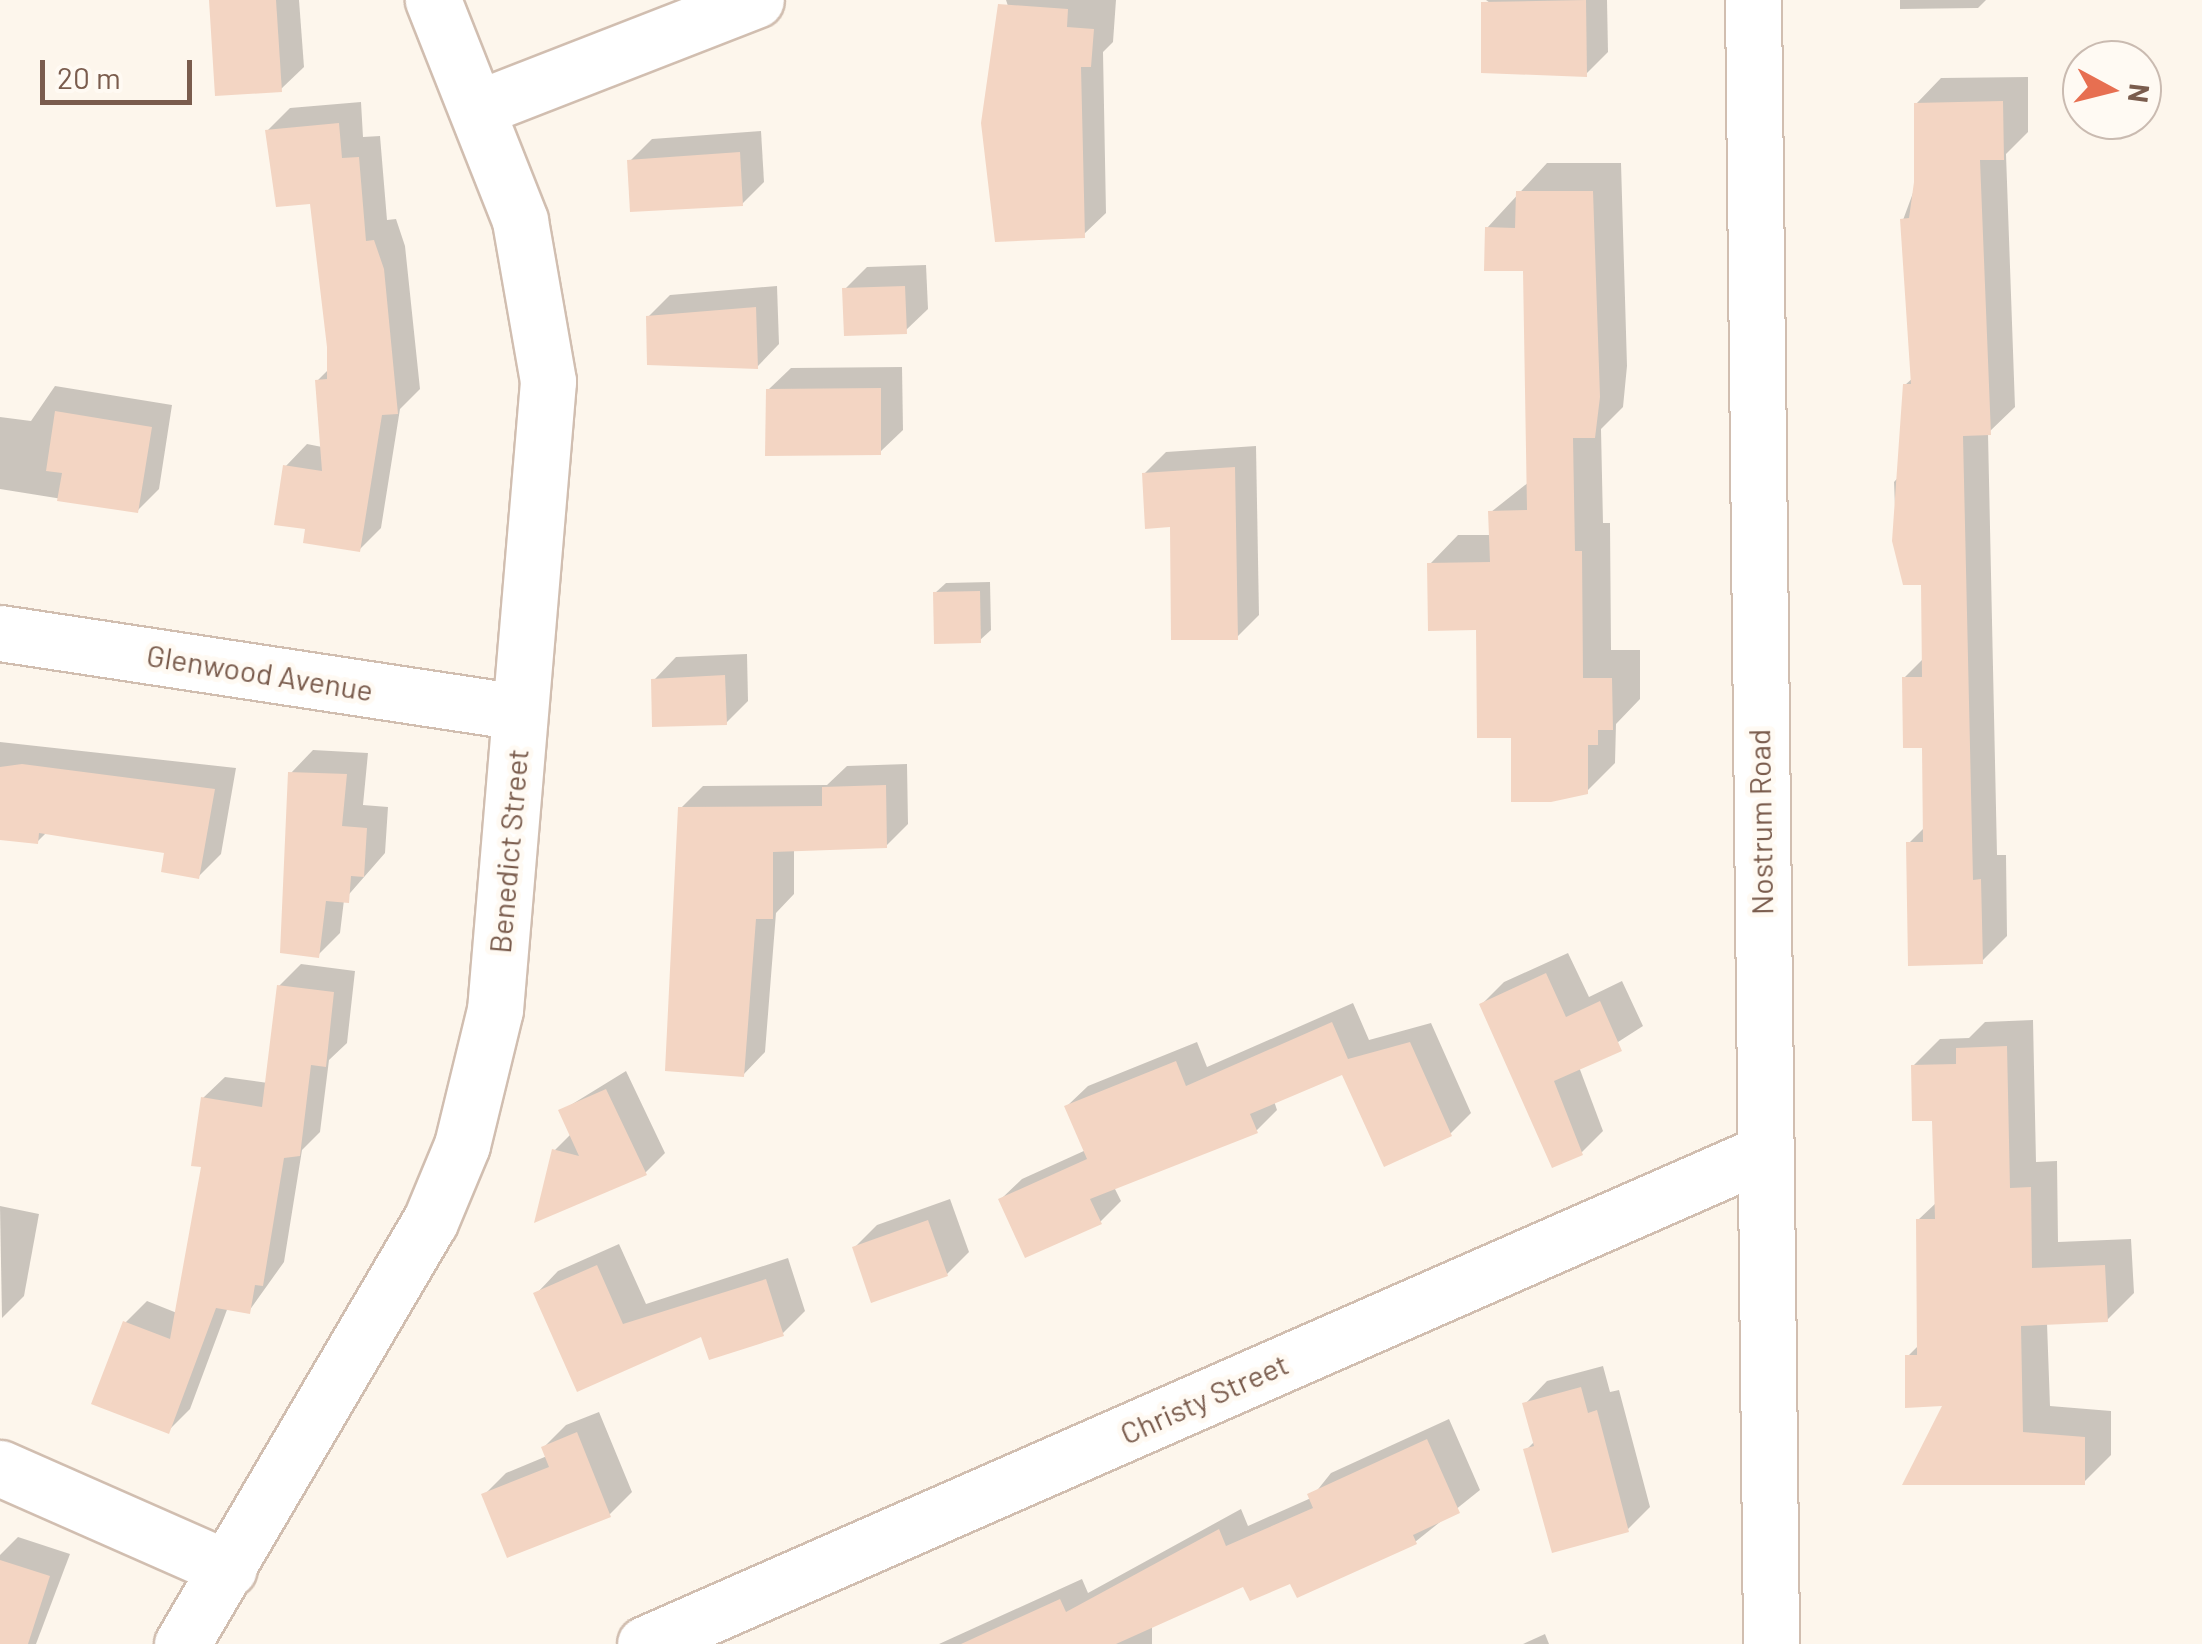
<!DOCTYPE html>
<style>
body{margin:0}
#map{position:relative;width:2202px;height:1644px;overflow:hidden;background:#fdf6ec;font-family:Barlow,sans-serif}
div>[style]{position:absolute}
.shadow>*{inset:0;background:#0003}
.building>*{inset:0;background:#f3d5c3}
.roads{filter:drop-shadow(2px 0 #d1beb0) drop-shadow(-2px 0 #d1beb0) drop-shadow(0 2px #d1beb0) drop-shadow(0 -2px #d1beb0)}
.minor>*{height:55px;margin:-27.5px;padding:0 27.5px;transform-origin:27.5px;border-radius:27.5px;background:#fff}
span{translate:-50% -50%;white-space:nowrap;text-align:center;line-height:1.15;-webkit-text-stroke:10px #fffaf3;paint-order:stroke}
.street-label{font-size:30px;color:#7a5c4d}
.north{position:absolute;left:2062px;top:40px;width:100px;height:100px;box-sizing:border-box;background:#fffaf3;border:2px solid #cabbb1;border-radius:50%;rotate:97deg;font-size:28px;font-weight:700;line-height:40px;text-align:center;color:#7a5c4d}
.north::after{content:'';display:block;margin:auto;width:35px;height:45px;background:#e76f51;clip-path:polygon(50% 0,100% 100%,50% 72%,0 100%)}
.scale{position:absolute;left:40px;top:60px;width:152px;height:45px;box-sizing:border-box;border:5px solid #7a5c4d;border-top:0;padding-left:12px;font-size:30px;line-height:35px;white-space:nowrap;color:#7a5c4d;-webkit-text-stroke:8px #fffaf3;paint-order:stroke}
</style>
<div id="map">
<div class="shadow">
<i style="clip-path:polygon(212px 0,299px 0,304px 67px,281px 89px)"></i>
<i style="clip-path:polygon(1006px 0,1116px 0,1113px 42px,1103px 52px,1106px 213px,1083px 235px)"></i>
<i style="clip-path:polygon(1486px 0,1607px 0,1608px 52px,1586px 74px)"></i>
<i style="clip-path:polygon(1900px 0,1986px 0,1978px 8px,1900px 9px)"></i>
<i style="clip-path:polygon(2028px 77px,2028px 132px,2006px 154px,2015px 407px,1988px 433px,1997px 855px,2006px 855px,2007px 936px,1982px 961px,1909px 843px,1925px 827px,1924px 745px,1904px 678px,1924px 658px,1923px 582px,1897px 556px,1894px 482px,1905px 470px,1905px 385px,1914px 377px,1903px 220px,1917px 182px,1916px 104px,1941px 78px)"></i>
<i style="clip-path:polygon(361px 102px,363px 137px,380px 136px,387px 220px,396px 219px,405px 246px,420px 389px,400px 409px,381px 528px,359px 550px,308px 527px,285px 467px,307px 444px,322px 447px,317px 381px,329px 369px,329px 347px,312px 202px,268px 130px,290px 108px)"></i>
<i style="clip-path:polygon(761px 131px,764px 182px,742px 204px,630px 161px,652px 139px)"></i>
<i style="clip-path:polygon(1547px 163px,1621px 163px,1627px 366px,1623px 407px,1601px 429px,1603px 523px,1610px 523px,1611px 650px,1640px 650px,1640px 699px,1616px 724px,1615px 763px,1586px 792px,1513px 735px,1479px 628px,1430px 564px,1458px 535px,1491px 535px,1491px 512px,1529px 482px,1525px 269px,1487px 228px)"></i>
<i style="clip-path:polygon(926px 265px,928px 309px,905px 331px,845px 289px,867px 267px)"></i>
<i style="clip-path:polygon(777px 286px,779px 344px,757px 367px,648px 317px,670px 295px)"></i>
<i style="clip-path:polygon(902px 367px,903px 430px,880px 452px,768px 390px,791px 368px)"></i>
<i style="clip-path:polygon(55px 386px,172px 405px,159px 489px,137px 511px,0 489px,0 417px,31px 421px)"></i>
<i style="clip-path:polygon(1256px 446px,1259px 615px,1237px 637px,1144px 474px,1166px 452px)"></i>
<i style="clip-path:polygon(990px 582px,991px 630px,980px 640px,935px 593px,946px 583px)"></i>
<i style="clip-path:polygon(747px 654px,748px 701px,726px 723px,654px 680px,676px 657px)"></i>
<i style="clip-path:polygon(0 742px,236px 768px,221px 854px,199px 876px,167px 851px,47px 832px,37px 842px,0 828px)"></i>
<i style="clip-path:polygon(313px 750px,368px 753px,363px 805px,388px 807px,385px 853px,344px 900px,340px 933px,318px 955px,291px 773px)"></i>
<i style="clip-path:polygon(907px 764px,908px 824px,886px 846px,794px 849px,794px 894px,776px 913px,765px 1052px,743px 1075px,681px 808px,703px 786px,827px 785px,847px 766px)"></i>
<i style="clip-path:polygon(1568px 953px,1589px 997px,1622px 981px,1643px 1026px,1579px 1067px,1603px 1131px,1581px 1153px,1482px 1004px,1504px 982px)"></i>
<i style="clip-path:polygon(301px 964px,355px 971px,347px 1043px,329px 1060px,320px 1132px,302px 1150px,284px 1262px,249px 1311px,228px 1307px,190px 1409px,168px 1431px,125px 1323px,147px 1301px,177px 1313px,204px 1165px,203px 1098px,225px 1077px,268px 1083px,279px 986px)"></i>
<i style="clip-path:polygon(1353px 1003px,1369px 1040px,1431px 1023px,1471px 1113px,1450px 1134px,1343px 1072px,1274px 1101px,1277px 1110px,1257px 1130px,1114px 1187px,1121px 1201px,1100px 1222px,1001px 1199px,1022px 1179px,1086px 1150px,1067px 1106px,1088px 1086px,1197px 1042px,1207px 1067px)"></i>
<i style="clip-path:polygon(2033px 1020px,2036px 1162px,2057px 1161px,2058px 1242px,2131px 1239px,2134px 1293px,2107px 1320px,2047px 1323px,2050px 1406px,2111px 1411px,2111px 1455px,2084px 1482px,1946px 1404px,1908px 1356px,1920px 1344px,1918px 1220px,1937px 1202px,1934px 1118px,1913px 1066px,1940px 1039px,1969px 1038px,1985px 1022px)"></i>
<i style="clip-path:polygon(626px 1071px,665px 1153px,645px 1173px,554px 1151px,571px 1134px,561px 1111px)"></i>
<i style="clip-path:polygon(950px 1199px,969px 1252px,947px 1274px,855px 1247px,877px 1225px)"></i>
<i style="clip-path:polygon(0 1206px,39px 1214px,24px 1296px,2px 1318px)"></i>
<i style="clip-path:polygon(619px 1244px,646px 1304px,788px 1258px,805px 1311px,783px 1333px,703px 1334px,578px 1389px,536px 1294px,558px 1271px)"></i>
<i style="clip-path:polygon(1603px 1366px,1610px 1392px,1619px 1390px,1650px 1507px,1628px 1529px,1526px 1450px,1535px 1441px,1525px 1404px,1547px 1381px)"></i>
<i style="clip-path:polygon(599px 1412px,632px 1492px,610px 1514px,484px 1495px,506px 1473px,547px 1456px,544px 1447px,566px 1425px)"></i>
<i style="clip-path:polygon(1449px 1419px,1480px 1490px,1415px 1542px,1244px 1584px,1152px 1625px,1152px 1644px,939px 1644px,1082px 1579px,1088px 1593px,1241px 1509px,1248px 1526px,1311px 1498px,1331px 1473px)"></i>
<i style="clip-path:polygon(18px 1537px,70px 1554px,36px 1644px,0 1644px,0 1555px)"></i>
<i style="clip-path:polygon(1545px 1634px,1549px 1644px,1523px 1644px)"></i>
</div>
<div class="building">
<i style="clip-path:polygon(209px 0,276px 0,282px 92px,215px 96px)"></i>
<i style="clip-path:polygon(1586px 0,1587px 77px,1481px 73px,1481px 2px)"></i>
<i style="clip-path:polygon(998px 4px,1068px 9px,1067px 27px,1094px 29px,1091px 67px,1081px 67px,1085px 238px,995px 242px,981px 123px)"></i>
<i style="clip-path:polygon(2003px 101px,2004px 160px,1980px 160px,1991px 435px,1963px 436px,1973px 880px,1981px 879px,1983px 964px,1908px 966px,1906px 842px,1923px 842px,1922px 748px,1903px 748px,1902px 677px,1922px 677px,1921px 585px,1903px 585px,1892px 541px,1903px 384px,1911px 384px,1900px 219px,1909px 218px,1914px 182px,1914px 103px)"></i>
<i style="clip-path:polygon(339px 123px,342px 158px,359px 157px,366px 241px,374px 240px,384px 269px,398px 414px,382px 415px,360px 552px,303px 543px,305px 529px,274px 525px,283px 465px,322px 471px,315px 380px,327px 379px,327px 347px,310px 204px,276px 207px,265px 130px)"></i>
<i style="clip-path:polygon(740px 152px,743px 206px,630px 212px,627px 160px)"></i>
<i style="clip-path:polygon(1516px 191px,1593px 191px,1600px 397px,1595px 438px,1573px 438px,1575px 551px,1582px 551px,1583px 678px,1612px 678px,1613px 730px,1598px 730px,1598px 745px,1588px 745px,1588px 794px,1551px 802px,1511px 802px,1511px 738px,1477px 738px,1476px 630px,1428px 631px,1427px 563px,1490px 562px,1488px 511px,1527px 510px,1523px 271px,1484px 271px,1485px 227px,1515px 228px)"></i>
<i style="clip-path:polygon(905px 286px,907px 334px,844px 336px,842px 288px)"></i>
<i style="clip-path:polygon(756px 307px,758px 369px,647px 365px,646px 316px)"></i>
<i style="clip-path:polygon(881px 388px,881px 455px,765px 456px,766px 389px)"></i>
<i style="clip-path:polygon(55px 411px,152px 427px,138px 513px,57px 501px,62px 473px,46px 471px)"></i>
<i style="clip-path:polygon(1235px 467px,1238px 640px,1171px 640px,1170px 527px,1145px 529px,1142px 473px)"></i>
<i style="clip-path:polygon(980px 591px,981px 643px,934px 644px,933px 592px)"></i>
<i style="clip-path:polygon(725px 675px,727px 725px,652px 727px,651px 679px)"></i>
<i style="clip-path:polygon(22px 764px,215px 789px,199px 879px,161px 872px,164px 853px,39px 833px,38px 844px,0 840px,0 767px)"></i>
<i style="clip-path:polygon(288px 772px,347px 774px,342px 826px,367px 828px,364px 877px,351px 876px,349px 903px,326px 901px,319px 958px,280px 953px)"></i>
<i style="clip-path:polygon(886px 785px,887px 848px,773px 852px,773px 919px,756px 919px,744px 1077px,665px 1071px,678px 807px,822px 806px,822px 787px)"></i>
<i style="clip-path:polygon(1546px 973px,1566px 1017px,1600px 1001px,1622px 1051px,1554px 1081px,1583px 1155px,1552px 1168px,1479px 1004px)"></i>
<i style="clip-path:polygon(277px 985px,334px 992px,326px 1067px,311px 1065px,300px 1156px,284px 1158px,263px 1286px,255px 1285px,250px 1314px,216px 1308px,169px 1434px,91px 1404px,123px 1321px,170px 1339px,201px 1167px,191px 1166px,201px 1097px,262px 1107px)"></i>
<i style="clip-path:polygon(1332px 1022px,1348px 1059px,1410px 1042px,1452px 1136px,1384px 1167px,1342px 1075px,1250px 1114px,1258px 1133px,1090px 1199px,1102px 1224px,1025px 1258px,998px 1199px,1087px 1159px,1064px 1106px,1176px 1061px,1186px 1086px)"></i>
<i style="clip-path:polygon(2007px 1046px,2010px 1188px,2031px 1187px,2032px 1268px,2105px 1265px,2108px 1322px,2021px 1326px,2023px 1432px,2085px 1437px,2085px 1485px,1902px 1485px,1942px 1406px,1905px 1408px,1905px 1355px,1917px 1355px,1916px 1219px,1935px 1219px,1932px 1121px,1912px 1121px,1911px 1065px,1956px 1064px,1956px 1048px)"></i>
<i style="clip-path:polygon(606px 1089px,647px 1175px,534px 1223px,552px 1149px,579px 1156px,558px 1110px)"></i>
<i style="clip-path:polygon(928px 1220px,948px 1276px,871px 1303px,852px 1247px)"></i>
<i style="clip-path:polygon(597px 1265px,623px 1324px,766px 1279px,784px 1336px,709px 1360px,701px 1337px,577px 1392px,533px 1293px)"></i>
<i style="clip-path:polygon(1581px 1387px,1588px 1413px,1597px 1410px,1629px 1532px,1552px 1553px,1523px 1449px,1534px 1446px,1522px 1403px)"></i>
<i style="clip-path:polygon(577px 1432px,611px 1517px,507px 1558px,481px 1494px,549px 1467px,541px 1447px)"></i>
<i style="clip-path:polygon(1427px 1439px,1460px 1513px,1413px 1535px,1417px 1544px,1297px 1598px,1290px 1584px,1250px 1601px,1243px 1587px,1116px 1644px,961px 1644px,1060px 1599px,1066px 1612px,1219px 1529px,1226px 1546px,1313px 1508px,1307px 1494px)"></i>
<i style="clip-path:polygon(0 1560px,50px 1576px,28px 1644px,0 1644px)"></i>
</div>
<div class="roads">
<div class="minor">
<i style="left:1753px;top:0;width:1644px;rotate:89.37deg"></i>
<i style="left:481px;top:107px;width:295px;rotate:-21.3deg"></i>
<i style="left:0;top:633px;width:525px;rotate:8.65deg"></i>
<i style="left:0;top:1468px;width:250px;rotate:23.8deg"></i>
<i style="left:182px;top:1644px;width:489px;rotate:-59.6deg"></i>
<i style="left:430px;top:1222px;width:83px;rotate:-67.4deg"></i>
<i style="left:462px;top:1145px;width:139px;rotate:-76.3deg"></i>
<i style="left:495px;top:1010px;width:631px;rotate:-85.18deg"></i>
<i style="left:548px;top:381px;width:163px;rotate:-99.9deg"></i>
<i style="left:520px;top:220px;width:237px;rotate:-111.6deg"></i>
<i style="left:645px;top:1644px;width:1221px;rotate:-23.71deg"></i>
</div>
</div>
<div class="street-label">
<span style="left:260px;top:672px;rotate:9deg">Glenwood Avenue</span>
<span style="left:1760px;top:822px;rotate:-91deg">Nostrum Road</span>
<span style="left:508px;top:851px;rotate:-85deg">Benedict Street</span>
<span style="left:1204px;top:1398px;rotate:-24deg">Christy Street</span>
</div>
<div class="north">N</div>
<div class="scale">20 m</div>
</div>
